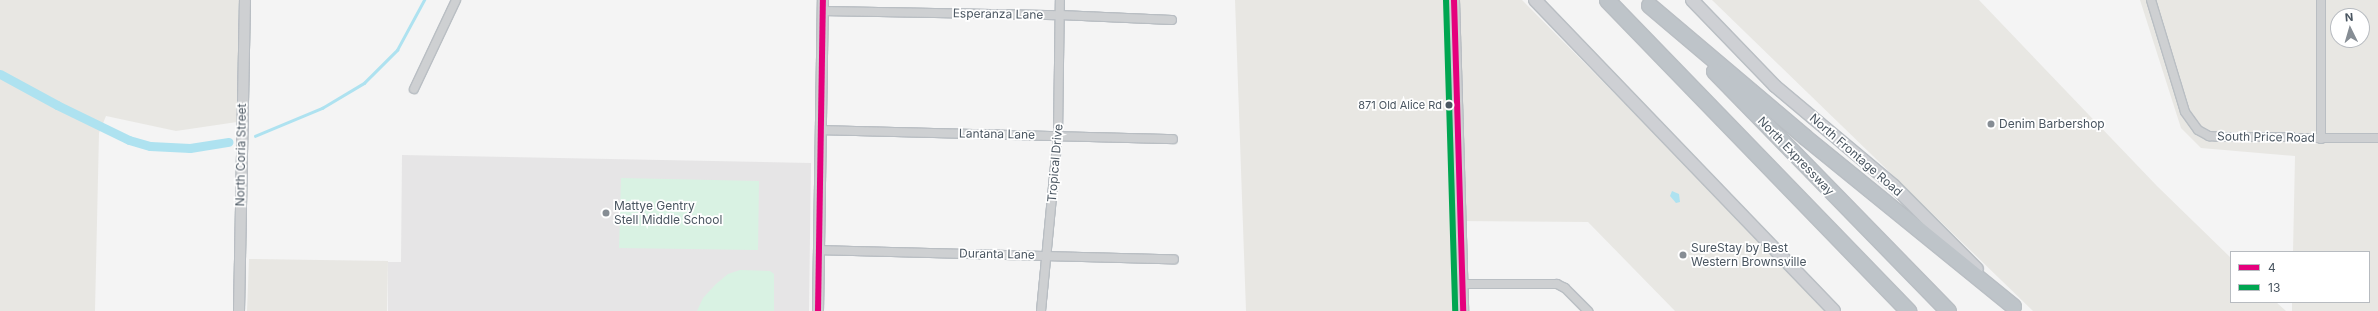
<!DOCTYPE html>
<style>
body{margin:0}
#map{position:relative;width:2378px;height:311px;overflow:hidden;background:#f4f4f4;font-family:Inter,sans-serif}
div>[style]{position:absolute}
.commercial>*{inset:0;background:#e8e7e3}
.education>*{inset:0;background:#e6e5e6}
.green>*{inset:0;background:#d9f2e3}
.water>*{inset:0;background:#aee2f0}
.stream>*{height:2.5px;margin:-1.25px;padding:0 1.25px;transform-origin:1.25px;border-radius:1.25px;background:#aee2f0}
.canal>*{height:9px;margin:-4.5px;padding:0 4.5px;transform-origin:4.5px;border-radius:4.5px;background:#aee2f0}
.roads{filter:drop-shadow(1px 0 #b9bec3) drop-shadow(-1px 0 #b9bec3) drop-shadow(0 1px #b9bec3) drop-shadow(0 -1px #b9bec3)}
.minor>*{height:8px;margin:-4px;padding:0 4px;transform-origin:4px;border-radius:4px;background:#ced0d2}
.tertiary>*{height:10px;margin:-5px;padding:0 5px;transform-origin:5px;border-radius:5px;background:#ced0d2}
.secondary>*{height:12px;margin:-6px;padding:0 6px;transform-origin:6px;border-radius:6px;background:#ced0d4}
.motorway>*{height:15px;margin:-7.5px;padding:0 7.5px;transform-origin:7.5px;border-radius:7.5px;background:#bec4c9}
.bus-1>*{height:6px;margin:-3px;padding:0 3px;transform-origin:3px;border-radius:3px;background:#e5007d}
.bus-2>*{height:6px;margin:-3px;padding:0 3px;transform-origin:3px;border-radius:3px;background:#00a651}
.dots>*{width:11px;height:11px;translate:-50% -50%;box-sizing:border-box;border:2px solid #fff;border-radius:50%}
span{translate:-50% -50%;white-space:nowrap;text-align:center;line-height:1.15;-webkit-text-stroke:3.5px #fff;paint-order:stroke}
.bus-label{font-size:11px;color:#4a5661}
.right{translate:-100% -50%;text-align:right}
.street-label{font-size:12px;color:#4a5661}
.poi-label{font-size:12px;color:#4a5661}
.left{translate:0 -50%;text-align:left}
.legend{position:absolute;left:2230px;top:251px;width:140px;height:52px;box-sizing:border-box;background:#fff;border:1px solid #b7bbc0;margin:0;padding:5px 7px;list-style:none;font-size:12px;color:#4a5661}
.legend li{display:flex;align-items:center;gap:8px;height:20px}
.legend b{width:20px;border:1px solid #b7bbc0}
.north{position:absolute;left:2330px;top:8px;width:40px;height:40px;box-sizing:border-box;background:#fff;border:1px solid #b7bbc0;border-radius:50%;rotate:355deg;font-size:11px;font-weight:700;line-height:16px;text-align:center;color:#4a5661}
.north::after{content:'';display:block;margin:auto;width:14px;height:18px;background:#868d94;clip-path:polygon(50% 0,100% 100%,50% 72%,0 100%)}
</style>
<div id="map">
<div class="commercial">
<i style="clip-path:polygon(0 0,239px 0,237px 122px,176px 131px,106px 116px,99px 133px,95px 311px,0 311px)"></i>
<i style="clip-path:polygon(1235px 0,1522px 0,1830px 311px,1675px 311px,1588px 222px,1454px 221px,1456px 311px,1246px 311px)"></i>
<i style="clip-path:polygon(1712px 0,1979px 0,2157px 186px,2231px 258px,2231px 302px,2276px 302px,2286px 311px,2033px 311px)"></i>
<i style="clip-path:polygon(evenodd,2140px 0,2378px 0,2378px 311px,2292px 311px,2292px 302px,2369px 302px,2369px 252px,2293px 252px,2295px 156px,2201px 148px,2181px 128px,2140px 0,2338px 16px,2362px 16px,2362px 40px,2338px 40px,2338px 16px)"></i>
<i style="clip-path:polygon(249px 259px,388px 261px,387px 311px,247px 311px)"></i>
</div>
<div class="education">
<i style="clip-path:polygon(402px 155px,811px 163px,809px 311px,388px 311px,388px 262px,401px 262px)"></i>
</div>
<div class="green">
<i style="clip-path:polygon(621px 178px,759px 181px,758px 250px,619px 248px)"></i>
<i style="clip-path:polygon(740px 270px,770px 271px,774px 274px,774px 311px,697px 311px,703px 298px,716px 284px,728px 274px)"></i>
</div>
<div class="water">
<i style="clip-path:polygon(1672px 191px,1679px 194px,1680px 202px,1676px 203px,1670px 196px)"></i>
</div>
<div class="stream">
<i style="left:255px;top:136px;width:73px;rotate:-22.7deg"></i>
<i style="left:322px;top:108px;width:49px;rotate:-30.8deg"></i>
<i style="left:364px;top:83px;width:47px;rotate:-45deg"></i>
<i style="left:397px;top:50px;width:57px;rotate:-61.6deg"></i>
</div>
<div class="canal">
<i style="left:0;top:74px;width:65px;rotate:28.5deg"></i>
<i style="left:57px;top:105px;width:80px;rotate:25.9deg"></i>
<i style="left:129px;top:140px;width:22px;rotate:16deg"></i>
<i style="left:150px;top:146px;width:40px;rotate:2.9deg"></i>
<i style="left:190px;top:148px;width:39px;rotate:-9deg"></i>
</div>
<div class="roads">
<div class="minor">
<i style="left:2151px;top:0;width:117px;rotate:73.1deg"></i>
<i style="left:2185px;top:112px;width:22px;rotate:54deg"></i>
<i style="left:2198px;top:130px;width:13px;rotate:29deg"></i>
<i style="left:2209px;top:136px;width:13px;rotate:4deg"></i>
<i style="left:2222px;top:137px;width:156px;rotate:0.4deg"></i>
<i style="left:823px;top:11px;width:237px;rotate:1deg"></i>
<i style="left:1060px;top:15px;width:112px;rotate:2.6deg"></i>
<i style="left:414px;top:89px;width:98px;rotate:-64.7deg"></i>
<i style="left:821px;top:130px;width:352px;rotate:1.5deg"></i>
<i style="left:2321px;top:139px;width:139px;rotate:-90deg"></i>
<i style="left:819px;top:250px;width:355px;rotate:1.5deg"></i>
<i style="left:1463px;top:284px;width:94px"></i>
<i style="left:1557px;top:284px;width:9px;rotate:27deg"></i>
<i style="left:1565px;top:288px;width:33px;rotate:45deg"></i>
<i style="left:1041px;top:311px;width:177px;rotate:-84.5deg"></i>
<i style="left:1058px;top:135px;width:135px;rotate:-89.2deg"></i>
</div>
<div class="tertiary">
<i style="left:1454px;top:0;width:311px;rotate:88.3deg"></i>
<i style="left:239px;top:311px;width:311px;rotate:-88.9deg"></i>
<i style="left:818px;top:311px;width:311px;rotate:-89.1deg"></i>
</div>
<div class="secondary">
<i style="left:1535px;top:0;width:431px;rotate:46.1deg"></i>
<i style="left:1692px;top:0;width:120px;rotate:46deg"></i>
<i style="left:1775px;top:86px;width:155px;rotate:40deg"></i>
<i style="left:1894px;top:186px;width:117px;rotate:45deg"></i>
</div>
<div class="motorway">
<i style="left:1607px;top:0;width:433px;rotate:45.9deg"></i>
<i style="left:1649px;top:5px;width:204px;rotate:40.2deg"></i>
<i style="left:1805px;top:137px;width:268px;rotate:39.1deg"></i>
<i style="left:1714px;top:71px;width:335px;rotate:45.7deg"></i>
</div>
</div>
<div class="bus-1">
<i style="left:1454px;top:0;width:311px;rotate:88.3deg"></i>
<i style="left:818px;top:311px;width:311px;rotate:-89.1deg"></i>
</div>
<div class="bus-2">
<i style="left:1446px;top:0;width:311px;rotate:88.3deg"></i>
</div>
<div class="dots">
<i style="left:1449px;top:105px;background:#4a5661"></i>
<i style="left:1991px;top:124px;background:#868d94"></i>
<i style="left:606px;top:213px;background:#868d94"></i>
<i style="left:1683px;top:255px;background:#868d94"></i>
</div>
<div class="bus-label">
<span class="right" style="left:1442px;top:105px">871 Old Alice Rd</span>
</div>
<div class="street-label">
<span style="left:998px;top:14px;rotate:1deg">Esperanza Lane</span>
<span style="left:997px;top:134px;rotate:1deg">Lantana Lane</span>
<span style="left:2266px;top:137px;rotate:1deg">South Price Road</span>
<span style="left:241px;top:155px;rotate:-89deg">North Coria Street</span>
<span style="left:1856px;top:155px;rotate:41deg">North Frontage Road</span>
<span style="left:1796px;top:156px;rotate:46deg">North Expressway</span>
<span style="left:1055px;top:163px;rotate:-85deg">Tropical Drive</span>
<span style="left:997px;top:254px;rotate:1deg">Duranta Lane</span>
</div>
<div class="poi-label">
<span class="left" style="left:1999px;top:124px">Denim Barbershop</span>
<span class="left" style="left:614px;top:213px">Mattye Gentry<br>Stell Middle School</span>
<span class="left" style="left:1691px;top:255px">SureStay by Best<br>Western Brownsville</span>
</div>
<ul class="legend">
<li><b style="height:5px;background:#e5007d"></b>4</li>
<li><b style="height:5px;background:#00a651"></b>13</li>
</ul>
<div class="north">N</div>
</div>
